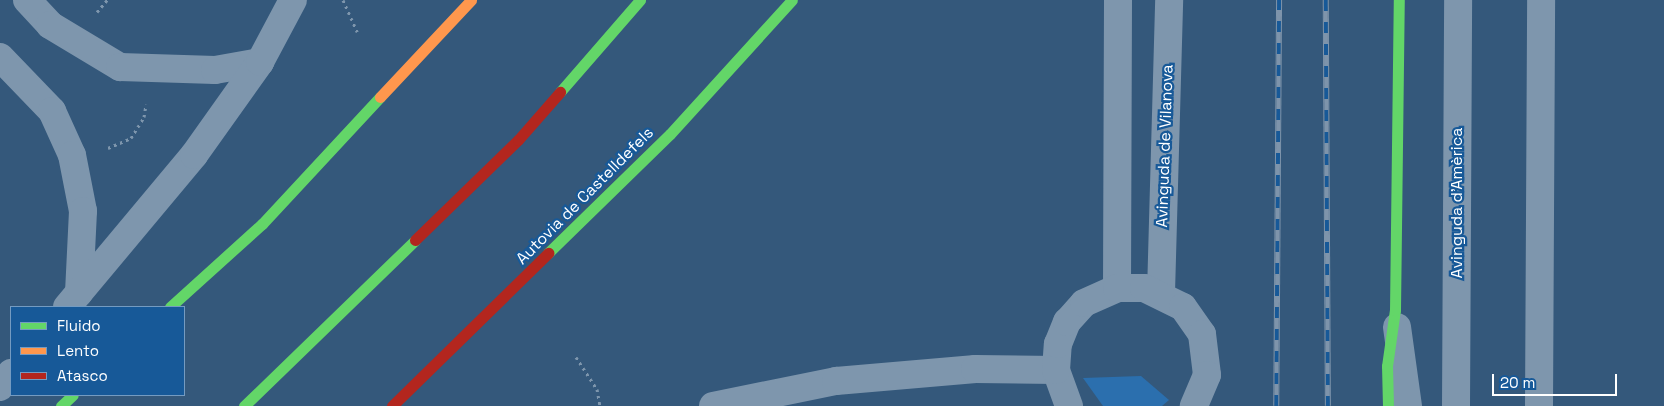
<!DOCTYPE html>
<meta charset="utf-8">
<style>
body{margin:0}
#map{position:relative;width:1664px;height:406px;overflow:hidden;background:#34587b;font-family:"Space Grotesk",sans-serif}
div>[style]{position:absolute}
.green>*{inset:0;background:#2b6fae}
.path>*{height:3px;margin-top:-1.5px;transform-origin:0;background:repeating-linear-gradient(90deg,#7e96ad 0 2.5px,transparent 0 6.5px)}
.street>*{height:28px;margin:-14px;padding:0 14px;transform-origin:14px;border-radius:14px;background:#7e96ad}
.fast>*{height:11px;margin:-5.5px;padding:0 5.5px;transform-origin:5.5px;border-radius:5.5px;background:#63d668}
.slow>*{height:11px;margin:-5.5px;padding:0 5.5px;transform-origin:5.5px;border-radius:5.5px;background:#ff974d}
.jam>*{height:11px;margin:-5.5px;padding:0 5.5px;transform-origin:5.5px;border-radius:5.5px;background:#b3261e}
.rail>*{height:5.5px;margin-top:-2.75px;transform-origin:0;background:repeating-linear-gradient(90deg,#175998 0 11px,#7e94ab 0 22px);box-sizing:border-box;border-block:1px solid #7e94ab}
span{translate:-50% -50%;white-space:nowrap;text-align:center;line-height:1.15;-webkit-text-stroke:4.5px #175998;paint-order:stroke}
.street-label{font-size:16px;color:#fff}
.legend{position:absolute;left:10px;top:306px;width:175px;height:90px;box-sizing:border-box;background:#175998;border:1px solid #749bc1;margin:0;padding:6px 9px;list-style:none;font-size:15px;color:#fff}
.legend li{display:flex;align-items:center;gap:10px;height:25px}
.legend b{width:25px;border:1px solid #749bc1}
.scale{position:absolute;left:1492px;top:374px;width:125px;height:22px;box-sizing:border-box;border:2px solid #fff;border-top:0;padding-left:6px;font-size:15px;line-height:18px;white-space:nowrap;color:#fff;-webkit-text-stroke:4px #175998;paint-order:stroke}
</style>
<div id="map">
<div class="green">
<i style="clip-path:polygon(1141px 376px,1169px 400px,1162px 406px,1103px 406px,1083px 378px)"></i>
</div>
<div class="path">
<i style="left:343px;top:0;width:35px;rotate:66deg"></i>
<i style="left:97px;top:12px;width:16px;rotate:-50deg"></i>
<i style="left:108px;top:148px;width:25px;rotate:-23deg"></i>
<i style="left:131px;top:138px;width:25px;rotate:-58deg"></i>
<i style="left:144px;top:117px;width:13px;rotate:-81deg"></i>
<i style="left:576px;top:357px;width:38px;rotate:57deg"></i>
<i style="left:597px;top:389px;width:17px;rotate:80deg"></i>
</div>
<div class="street">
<i style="left:27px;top:0;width:34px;rotate:47deg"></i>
<i style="left:50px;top:25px;width:82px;rotate:31deg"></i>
<i style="left:120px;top:67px;width:95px;rotate:1.8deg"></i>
<i style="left:215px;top:70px;width:46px;rotate:-10.1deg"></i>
<i style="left:0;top:57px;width:75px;rotate:46.1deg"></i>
<i style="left:52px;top:111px;width:48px;rotate:65.6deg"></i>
<i style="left:72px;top:155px;width:57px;rotate:78.9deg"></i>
<i style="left:83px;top:211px;width:82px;rotate:92.8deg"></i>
<i style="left:1117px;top:288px;width:288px;rotate:-89.8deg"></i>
<i style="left:1161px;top:293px;width:293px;rotate:-88.4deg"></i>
<i style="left:67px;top:307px;width:198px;rotate:-50.1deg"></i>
<i style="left:194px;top:155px;width:114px;rotate:-54.6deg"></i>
<i style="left:260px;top:62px;width:70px;rotate:-62deg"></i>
<i style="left:1397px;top:327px;width:80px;rotate:82.1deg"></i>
<i style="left:0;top:387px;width:18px;rotate:-52deg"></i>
<i style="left:713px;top:406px;width:126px;rotate:-11.5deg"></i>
<i style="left:836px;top:381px;width:140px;rotate:-4.9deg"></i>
<i style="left:975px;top:369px;width:81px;rotate:0.7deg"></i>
<i style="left:1069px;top:406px;width:38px;rotate:-110deg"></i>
<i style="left:1056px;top:370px;width:26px;rotate:-86deg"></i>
<i style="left:1058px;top:344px;width:24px;rotate:-68deg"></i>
<i style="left:1067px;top:322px;width:25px;rotate:-48deg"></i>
<i style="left:1084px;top:303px;width:36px;rotate:-24deg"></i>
<i style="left:1117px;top:288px;width:27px"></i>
<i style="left:1144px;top:288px;width:43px;rotate:26deg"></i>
<i style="left:1183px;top:307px;width:33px;rotate:55deg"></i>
<i style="left:1202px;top:334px;width:41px;rotate:83deg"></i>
<i style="left:1207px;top:375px;width:34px;rotate:113deg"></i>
<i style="left:1456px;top:406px;width:406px;rotate:-89.7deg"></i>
<i style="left:1539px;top:406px;width:406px;rotate:-89.7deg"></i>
</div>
<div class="fast">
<i style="left:560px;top:92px;width:122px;rotate:-49deg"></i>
<i style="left:548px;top:253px;width:170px;rotate:-44.3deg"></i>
<i style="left:670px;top:134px;width:181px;rotate:-47.7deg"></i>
<i style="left:170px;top:307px;width:124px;rotate:-42.1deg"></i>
<i style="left:262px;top:224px;width:173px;rotate:-47.1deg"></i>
<i style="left:61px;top:406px;width:16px;rotate:-43deg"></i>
<i style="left:244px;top:406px;width:238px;rotate:-44.1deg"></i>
<i style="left:1388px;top:406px;width:40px;rotate:-91.4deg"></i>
<i style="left:1387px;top:366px;width:57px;rotate:-81.9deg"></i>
<i style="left:1395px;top:310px;width:310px;rotate:-89.3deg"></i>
</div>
<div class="slow">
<i style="left:380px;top:97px;width:133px;rotate:-46.8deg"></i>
</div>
<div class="jam">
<i style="left:415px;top:240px;width:144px;rotate:-44.2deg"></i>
<i style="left:518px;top:140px;width:64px;rotate:-48.8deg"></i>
<i style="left:392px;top:406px;width:219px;rotate:-44.4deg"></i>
</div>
<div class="rail">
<i style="left:1326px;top:0;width:406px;rotate:89.7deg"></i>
<i style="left:1276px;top:406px;width:406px;rotate:-89.6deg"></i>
</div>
<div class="street-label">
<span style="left:1165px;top:146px;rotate:-88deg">Avinguda de Vilanova</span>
<span style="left:585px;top:196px;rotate:-45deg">Autovia de Castelldefels</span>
<span style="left:1457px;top:203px;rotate:-90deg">Avinguda d'Amèrica</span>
</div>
<ul class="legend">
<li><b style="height:6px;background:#63d668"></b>Fluido</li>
<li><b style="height:6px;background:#ff974d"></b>Lento</li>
<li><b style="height:6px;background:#b3261e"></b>Atasco</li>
</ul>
<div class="scale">20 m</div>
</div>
